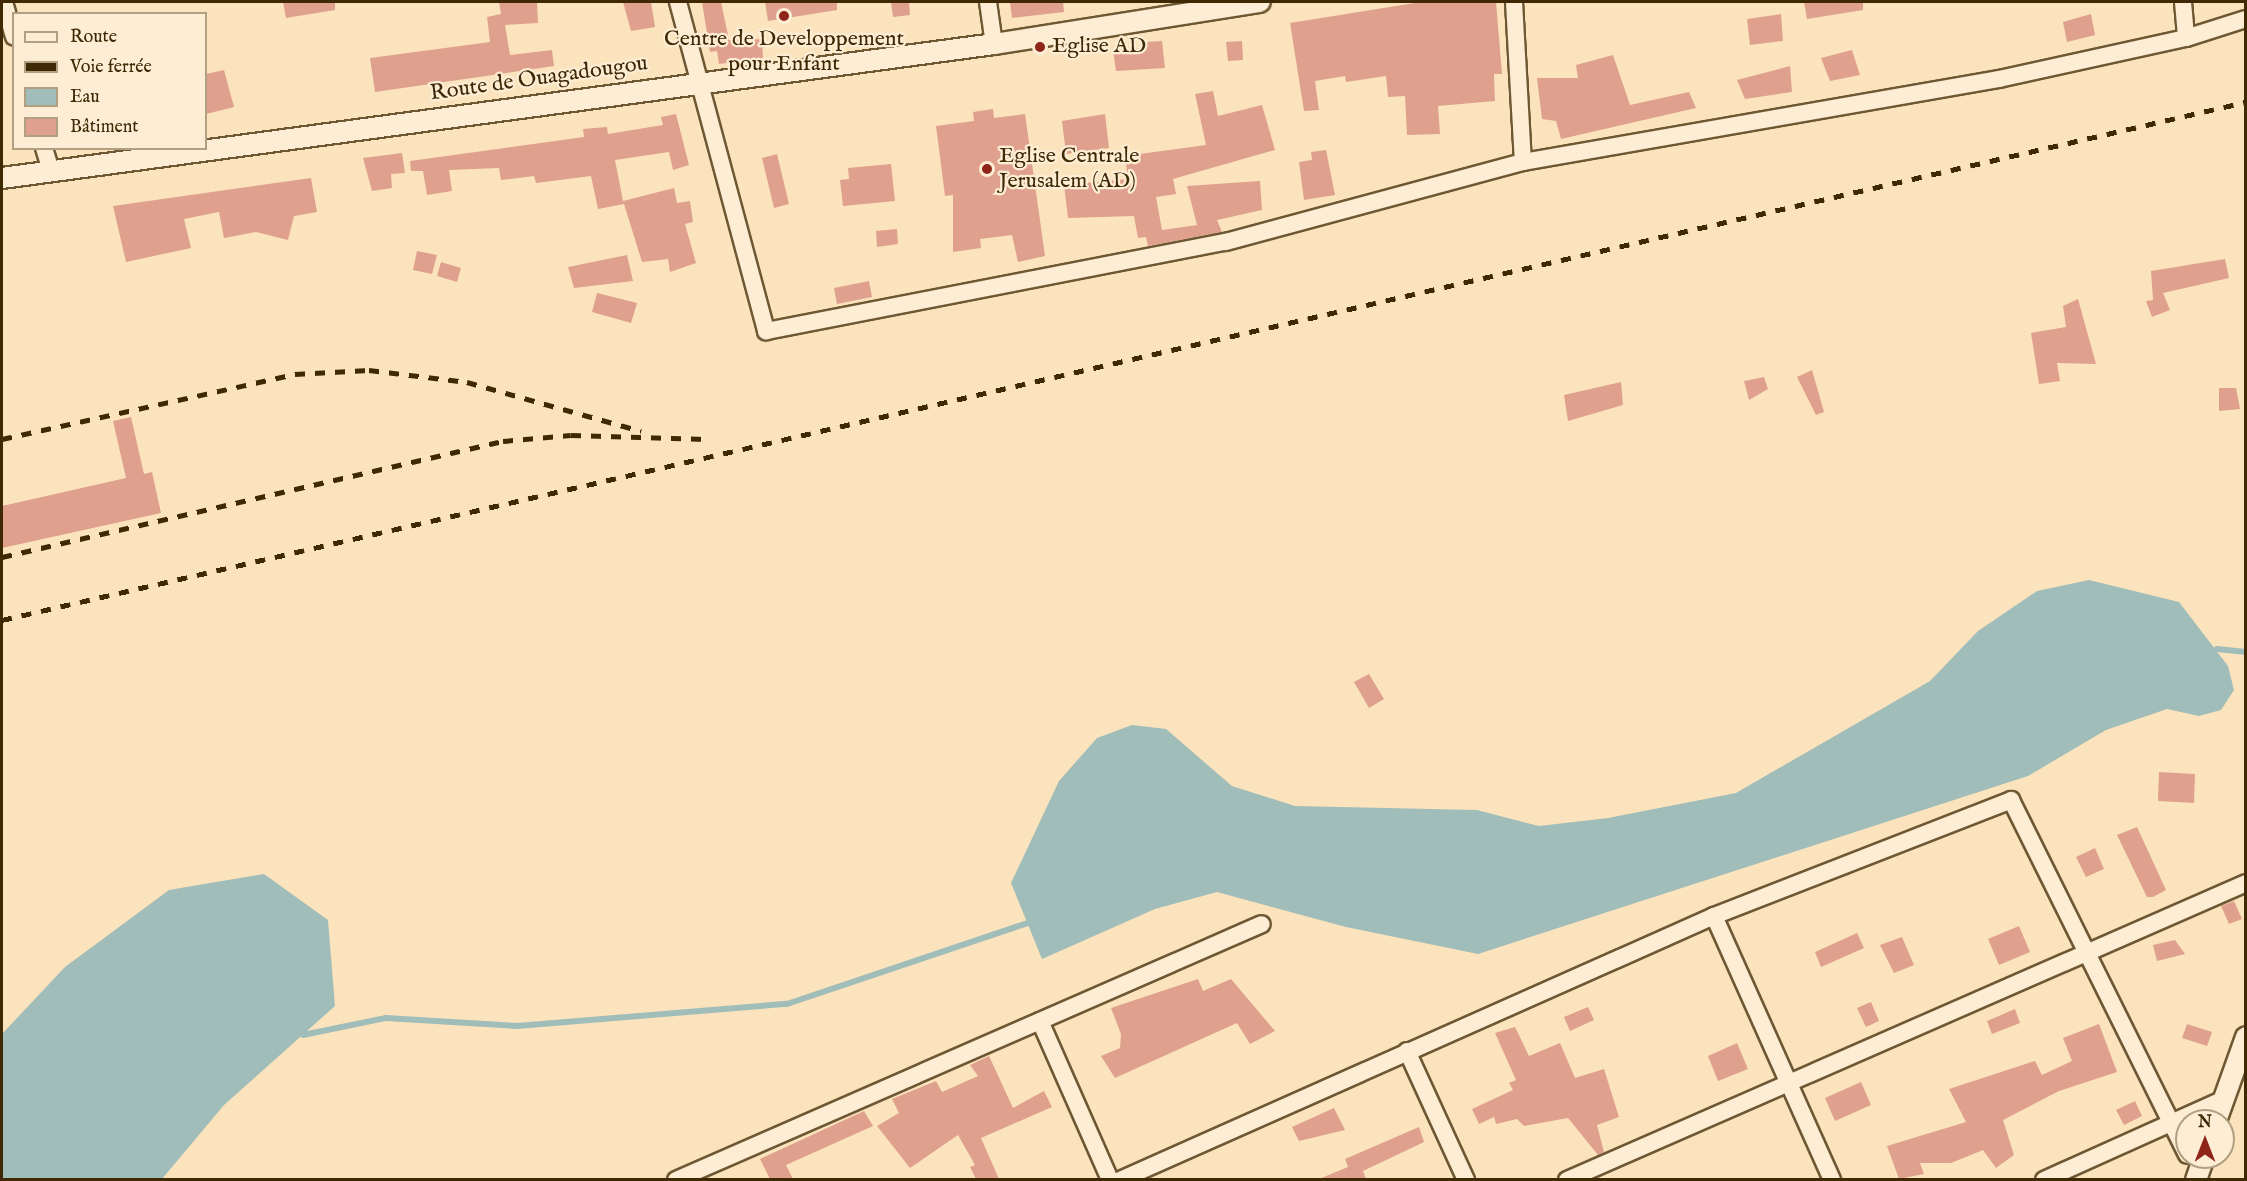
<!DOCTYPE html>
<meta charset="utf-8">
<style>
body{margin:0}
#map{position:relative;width:2247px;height:1181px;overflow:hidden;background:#fbe3bd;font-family:"IM FELL English",serif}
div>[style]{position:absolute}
.water>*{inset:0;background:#a1bdb9}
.stream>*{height:6px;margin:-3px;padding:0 3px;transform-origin:3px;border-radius:3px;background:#a1bdb9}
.building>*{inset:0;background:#dfa18d}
.roads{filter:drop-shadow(2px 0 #6e5833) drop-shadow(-2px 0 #6e5833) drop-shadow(0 2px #6e5833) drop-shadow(0 -2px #6e5833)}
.minor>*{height:16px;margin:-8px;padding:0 8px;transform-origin:8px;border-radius:8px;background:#fcedd4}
.tertiary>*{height:20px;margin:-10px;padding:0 10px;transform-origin:10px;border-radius:10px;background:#fcedd4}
.rail>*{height:4.5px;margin-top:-2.25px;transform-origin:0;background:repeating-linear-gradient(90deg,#3f2905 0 10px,transparent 0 20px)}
.dots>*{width:16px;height:16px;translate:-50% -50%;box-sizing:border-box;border:3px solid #fcedd4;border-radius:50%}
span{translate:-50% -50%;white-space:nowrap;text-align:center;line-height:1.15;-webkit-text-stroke:4.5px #fcedd4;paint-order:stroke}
.poi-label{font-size:22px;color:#3f2905}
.left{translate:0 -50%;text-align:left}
.street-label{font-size:22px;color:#3f2905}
.frame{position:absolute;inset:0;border:3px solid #3f2905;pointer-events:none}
.legend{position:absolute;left:12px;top:12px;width:195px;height:138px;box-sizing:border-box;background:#fcedd4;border:2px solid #b09f81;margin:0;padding:8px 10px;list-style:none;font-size:18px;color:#3f2905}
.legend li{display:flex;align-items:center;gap:12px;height:30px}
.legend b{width:30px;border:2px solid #b09f81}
.north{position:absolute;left:2175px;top:1109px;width:60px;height:60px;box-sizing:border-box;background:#fcedd4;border:2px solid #b09f81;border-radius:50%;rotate:0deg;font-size:16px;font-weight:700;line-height:24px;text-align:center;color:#3f2905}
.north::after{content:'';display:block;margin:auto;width:21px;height:27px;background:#8f2418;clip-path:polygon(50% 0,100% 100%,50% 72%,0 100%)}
</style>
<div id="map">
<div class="water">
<i style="clip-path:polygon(2089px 580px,2179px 602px,2228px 666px,2234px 690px,2221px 710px,2199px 716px,2167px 709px,2106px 730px,2028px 776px,1478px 954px,1346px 927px,1217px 892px,1155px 909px,1042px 959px,1011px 883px,1059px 781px,1097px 738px,1132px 725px,1166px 729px,1232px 786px,1295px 806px,1477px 810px,1539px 826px,1608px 818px,1736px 793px,1930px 681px,1978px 631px,2037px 591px)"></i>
<i style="clip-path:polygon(264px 874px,328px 920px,335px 1006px,224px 1105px,162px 1179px,2px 1179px,2px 1034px,65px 967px,169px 890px)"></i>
</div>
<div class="stream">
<i style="left:2217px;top:649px;width:29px;rotate:6deg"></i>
<i style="left:303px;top:1035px;width:85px;rotate:-11.6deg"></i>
<i style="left:386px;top:1018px;width:131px;rotate:3.5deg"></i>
<i style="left:517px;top:1026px;width:271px;rotate:-4.7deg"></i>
<i style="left:787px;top:1004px;width:253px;rotate:-18.6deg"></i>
</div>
<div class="building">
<i style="clip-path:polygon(283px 2px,335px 2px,335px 10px,286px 18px)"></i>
<i style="clip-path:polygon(499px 2px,537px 2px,538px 23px,505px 25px,510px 55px,552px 50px,554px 66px,375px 92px,370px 58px,490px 42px,487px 17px,501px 14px)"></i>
<i style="clip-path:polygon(623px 2px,651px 2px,655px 27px,631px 31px)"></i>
<i style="clip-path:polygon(702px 2px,721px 2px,729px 40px,762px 39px,763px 58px,719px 64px,717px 51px,710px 52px)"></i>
<i style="clip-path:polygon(765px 2px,837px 2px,837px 10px,768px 21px)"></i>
<i style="clip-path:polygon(891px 2px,909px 2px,910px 15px,893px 17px)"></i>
<i style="clip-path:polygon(1010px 2px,1063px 2px,1064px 12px,1012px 18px)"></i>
<i style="clip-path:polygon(1421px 2px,1496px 2px,1502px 74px,1494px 74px,1495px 101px,1438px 106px,1440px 134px,1407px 135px,1405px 96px,1388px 97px,1386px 76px,1346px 82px,1345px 76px,1315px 81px,1319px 110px,1304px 111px,1290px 23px)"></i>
<i style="clip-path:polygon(1804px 2px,1863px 2px,1863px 10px,1807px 19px)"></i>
<i style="clip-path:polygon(1781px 14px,1783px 41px,1750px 45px,1747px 19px)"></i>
<i style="clip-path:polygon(2091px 14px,2095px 35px,2067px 42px,2063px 22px)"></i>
<i style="clip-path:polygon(1162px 41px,1165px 68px,1116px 71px,1113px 50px,1146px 48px,1146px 42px)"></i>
<i style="clip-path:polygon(1242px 41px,1243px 60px,1228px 61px,1226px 42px)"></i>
<i style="clip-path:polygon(1852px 50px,1860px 75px,1830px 81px,1821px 58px)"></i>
<i style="clip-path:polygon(1613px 55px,1630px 105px,1689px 92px,1696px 108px,1561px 139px,1556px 121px,1542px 119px,1537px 78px,1578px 78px,1576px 65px)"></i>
<i style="clip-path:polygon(1790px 66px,1792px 92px,1745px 99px,1737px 80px)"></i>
<i style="clip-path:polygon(224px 70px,234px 107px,206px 114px,206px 74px)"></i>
<i style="clip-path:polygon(1213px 91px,1218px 116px,1262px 105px,1275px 150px,1173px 179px,1176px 194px,1156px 197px,1162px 230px,1197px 225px,1187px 186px,1260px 181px,1262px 210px,1217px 220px,1222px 232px,1148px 246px,1146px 237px,1138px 238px,1134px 216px,1068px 218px,1064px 185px,1128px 179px,1125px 156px,1206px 145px,1195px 94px)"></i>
<i style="clip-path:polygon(993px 109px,994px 118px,1025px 114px,1045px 256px,1018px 262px,1012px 235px,980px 239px,981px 248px,953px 252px,953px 195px,945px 196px,936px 126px,974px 121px,973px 112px)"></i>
<i style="clip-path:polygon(676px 114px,689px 165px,673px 170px,669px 152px,615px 160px,623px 201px,674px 188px,677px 203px,690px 201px,693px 222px,685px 224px,696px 263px,670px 272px,668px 259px,642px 262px,624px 204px,598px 209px,591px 176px,536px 183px,534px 176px,501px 180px,499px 168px,449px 170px,452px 191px,427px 195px,423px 171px,411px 171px,410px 161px,584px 137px,583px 129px,607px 127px,608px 134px,663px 125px,661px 117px)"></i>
<i style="clip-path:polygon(1105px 114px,1109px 148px,1066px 154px,1062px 121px)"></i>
<i style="clip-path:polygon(1326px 150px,1335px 195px,1304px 200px,1299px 162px,1312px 160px,1311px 152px)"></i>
<i style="clip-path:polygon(402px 153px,405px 173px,391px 174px,392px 188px,372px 191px,363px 158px)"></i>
<i style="clip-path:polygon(777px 154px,789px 204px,774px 208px,762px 158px)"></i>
<i style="clip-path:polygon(891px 164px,895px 201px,843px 206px,840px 180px,849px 179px,848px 168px)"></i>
<i style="clip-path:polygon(311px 178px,317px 212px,294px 216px,288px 240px,256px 232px,224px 238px,219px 212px,184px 219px,191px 248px,126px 262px,113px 206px)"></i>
<i style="clip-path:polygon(897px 229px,898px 244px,877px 247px,876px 231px)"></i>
<i style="clip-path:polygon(417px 251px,437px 255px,432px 274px,413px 270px)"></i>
<i style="clip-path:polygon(627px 255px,633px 281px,574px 288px,568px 267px)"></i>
<i style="clip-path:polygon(2225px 259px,2229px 278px,2163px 293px,2170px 310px,2152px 317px,2146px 301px,2153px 300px,2151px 271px)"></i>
<i style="clip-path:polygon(441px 262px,461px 268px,457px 282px,437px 276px)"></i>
<i style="clip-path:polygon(869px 281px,872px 297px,837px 304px,834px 288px)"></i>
<i style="clip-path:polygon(597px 293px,637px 303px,631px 323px,592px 312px)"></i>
<i style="clip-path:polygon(2078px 299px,2096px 364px,2057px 363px,2060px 381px,2039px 384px,2031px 333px,2066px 327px,2063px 306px)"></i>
<i style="clip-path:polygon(1812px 370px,1824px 412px,1816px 415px,1797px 377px)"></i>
<i style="clip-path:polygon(1764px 377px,1768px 389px,1749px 400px,1744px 381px)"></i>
<i style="clip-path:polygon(1621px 382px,1623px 405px,1568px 421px,1564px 395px)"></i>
<i style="clip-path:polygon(2219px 388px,2236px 388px,2240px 409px,2219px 411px)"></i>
<i style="clip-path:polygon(131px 417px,144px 474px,152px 472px,161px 513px,2px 548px,2px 506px,126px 478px,113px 421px)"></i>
<i style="clip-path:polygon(1369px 674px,1384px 699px,1369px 708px,1354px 682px)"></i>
<i style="clip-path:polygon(2159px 772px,2195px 774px,2194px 803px,2158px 801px)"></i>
<i style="clip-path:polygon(2137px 827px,2166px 890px,2153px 897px,2147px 897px,2117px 835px)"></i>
<i style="clip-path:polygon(2095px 848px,2104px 869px,2086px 877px,2076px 857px)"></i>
<i style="clip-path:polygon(2234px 901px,2242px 919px,2229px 924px,2221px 906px)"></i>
<i style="clip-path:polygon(2019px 926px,2030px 952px,1999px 965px,1988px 939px)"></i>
<i style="clip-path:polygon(1857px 933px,1864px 948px,1821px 967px,1815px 952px)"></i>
<i style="clip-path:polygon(1902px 937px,1914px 965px,1894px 973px,1880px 945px)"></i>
<i style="clip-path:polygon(2175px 940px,2185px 954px,2157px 961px,2153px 945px)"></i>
<i style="clip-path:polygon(1198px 979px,1203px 991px,1231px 979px,1275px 1031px,1250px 1044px,1237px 1023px,1115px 1078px,1101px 1056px,1120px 1048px,1121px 1034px,1111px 1008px)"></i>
<i style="clip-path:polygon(1871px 1002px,1879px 1021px,1866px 1027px,1857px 1008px)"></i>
<i style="clip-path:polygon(1588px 1007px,1594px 1020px,1570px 1031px,1564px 1017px)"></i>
<i style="clip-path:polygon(2015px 1009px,2020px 1023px,1992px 1034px,1987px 1021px)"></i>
<i style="clip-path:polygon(2099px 1024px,2117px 1072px,2059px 1091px,2003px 1120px,2014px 1155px,1996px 1168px,1983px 1150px,1951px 1163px,1920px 1163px,1924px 1174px,1899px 1179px,1887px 1146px,1966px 1122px,1949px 1089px,2035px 1061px,2042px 1075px,2072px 1061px,2063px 1038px)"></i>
<i style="clip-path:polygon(2187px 1024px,2212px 1032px,2207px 1046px,2182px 1038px)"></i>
<i style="clip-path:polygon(1515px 1027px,1529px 1056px,1560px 1043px,1575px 1078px,1604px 1069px,1619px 1117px,1597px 1125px,1604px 1152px,1598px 1155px,1568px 1118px,1524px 1126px,1517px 1119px,1496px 1124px,1494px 1117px,1479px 1124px,1472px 1109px,1513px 1090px,1509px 1083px,1516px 1080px,1495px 1033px)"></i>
<i style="clip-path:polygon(1737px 1043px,1748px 1069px,1718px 1081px,1708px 1056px)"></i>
<i style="clip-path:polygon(989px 1056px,1013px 1108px,1044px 1091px,1052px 1107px,981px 1138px,999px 1179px,976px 1179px,970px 1167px,975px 1165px,958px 1135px,910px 1168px,877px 1126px,899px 1113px,892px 1099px,936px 1081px,942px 1092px,978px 1076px,970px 1065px)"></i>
<i style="clip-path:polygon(1861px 1082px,1871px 1105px,1835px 1121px,1825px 1098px)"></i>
<i style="clip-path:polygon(2135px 1101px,2142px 1116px,2124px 1125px,2116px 1110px)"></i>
<i style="clip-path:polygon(1334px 1108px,1345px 1130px,1299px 1141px,1292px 1127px)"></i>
<i style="clip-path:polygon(864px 1111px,873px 1126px,786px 1165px,793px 1179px,770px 1179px,760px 1159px)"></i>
<i style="clip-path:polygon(1419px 1127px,1424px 1142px,1363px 1171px,1366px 1179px,1319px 1179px,1348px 1167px,1345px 1159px)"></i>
</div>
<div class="roads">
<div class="minor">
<i style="left:4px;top:2px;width:36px;rotate:74deg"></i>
<i style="left:678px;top:2px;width:341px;rotate:75deg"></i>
<i style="left:766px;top:331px;width:469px;rotate:-11deg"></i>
<i style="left:1226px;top:242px;width:308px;rotate:-15.1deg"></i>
<i style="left:1523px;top:162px;width:483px;rotate:-9.9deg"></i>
<i style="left:1999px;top:79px;width:191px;rotate:-12.4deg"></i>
<i style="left:2186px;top:38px;width:63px;rotate:-17.6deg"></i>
<i style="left:988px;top:2px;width:42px;rotate:81.9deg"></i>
<i style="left:1514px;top:2px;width:160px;rotate:86.8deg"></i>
<i style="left:2183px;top:2px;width:36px;rotate:85deg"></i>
<i style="left:44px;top:148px;width:24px;rotate:73deg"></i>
<i style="left:1714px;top:916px;width:289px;rotate:65.9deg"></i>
<i style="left:1040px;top:1021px;width:174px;rotate:66.2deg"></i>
<i style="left:1407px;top:1051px;width:142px;rotate:65.4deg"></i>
<i style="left:676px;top:1180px;width:639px;rotate:-23.6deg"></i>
<i style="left:1120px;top:1180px;width:650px;rotate:-23.96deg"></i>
<i style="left:1714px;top:916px;width:319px;rotate:-21.3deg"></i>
<i style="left:2011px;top:800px;width:396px;rotate:63.6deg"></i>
<i style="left:1567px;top:1180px;width:741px;rotate:-23.62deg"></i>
<i style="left:2044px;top:1180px;width:197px;rotate:-24.2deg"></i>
</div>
<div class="tertiary">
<i style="left:2px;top:178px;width:1001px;rotate:-7.69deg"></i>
<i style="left:994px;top:44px;width:269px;rotate:-9deg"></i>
<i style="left:2216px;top:1121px;width:89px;rotate:-70.3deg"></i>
<i style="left:2196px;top:1180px;width:24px;rotate:-71deg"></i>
</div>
</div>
<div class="rail">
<i style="left:2px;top:439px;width:300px;rotate:-12.5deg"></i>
<i style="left:295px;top:374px;width:74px;rotate:-3.1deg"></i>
<i style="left:369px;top:370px;width:99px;rotate:7deg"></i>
<i style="left:467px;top:382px;width:181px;rotate:15.7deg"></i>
<i style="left:2px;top:557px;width:514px;rotate:-13.04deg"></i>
<i style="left:503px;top:441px;width:68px;rotate:-5deg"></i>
<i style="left:571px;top:435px;width:136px;rotate:1.7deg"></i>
<i style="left:2px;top:620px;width:2303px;rotate:-13deg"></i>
</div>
<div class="dots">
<i style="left:784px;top:16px;background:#8f2418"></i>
<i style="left:1040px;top:47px;background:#8f2418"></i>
<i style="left:987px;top:169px;background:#8f2418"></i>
</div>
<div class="poi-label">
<span style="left:784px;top:52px">Centre de Developpement<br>pour Enfant</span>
<span class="left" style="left:1052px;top:47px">Eglise AD</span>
<span class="left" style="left:999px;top:169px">Eglise Centrale<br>Jerusalem (AD)</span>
</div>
<div class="street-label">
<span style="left:539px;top:79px;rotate:-8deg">Route de Ouagadougou</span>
</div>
<div class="frame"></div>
<ul class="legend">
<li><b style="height:8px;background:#fcedd4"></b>Route</li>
<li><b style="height:8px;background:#3f2905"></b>Voie ferrée</li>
<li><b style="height:16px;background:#a1bdb9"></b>Eau</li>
<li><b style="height:16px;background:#dfa18d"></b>Bâtiment</li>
</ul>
<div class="north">N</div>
</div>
